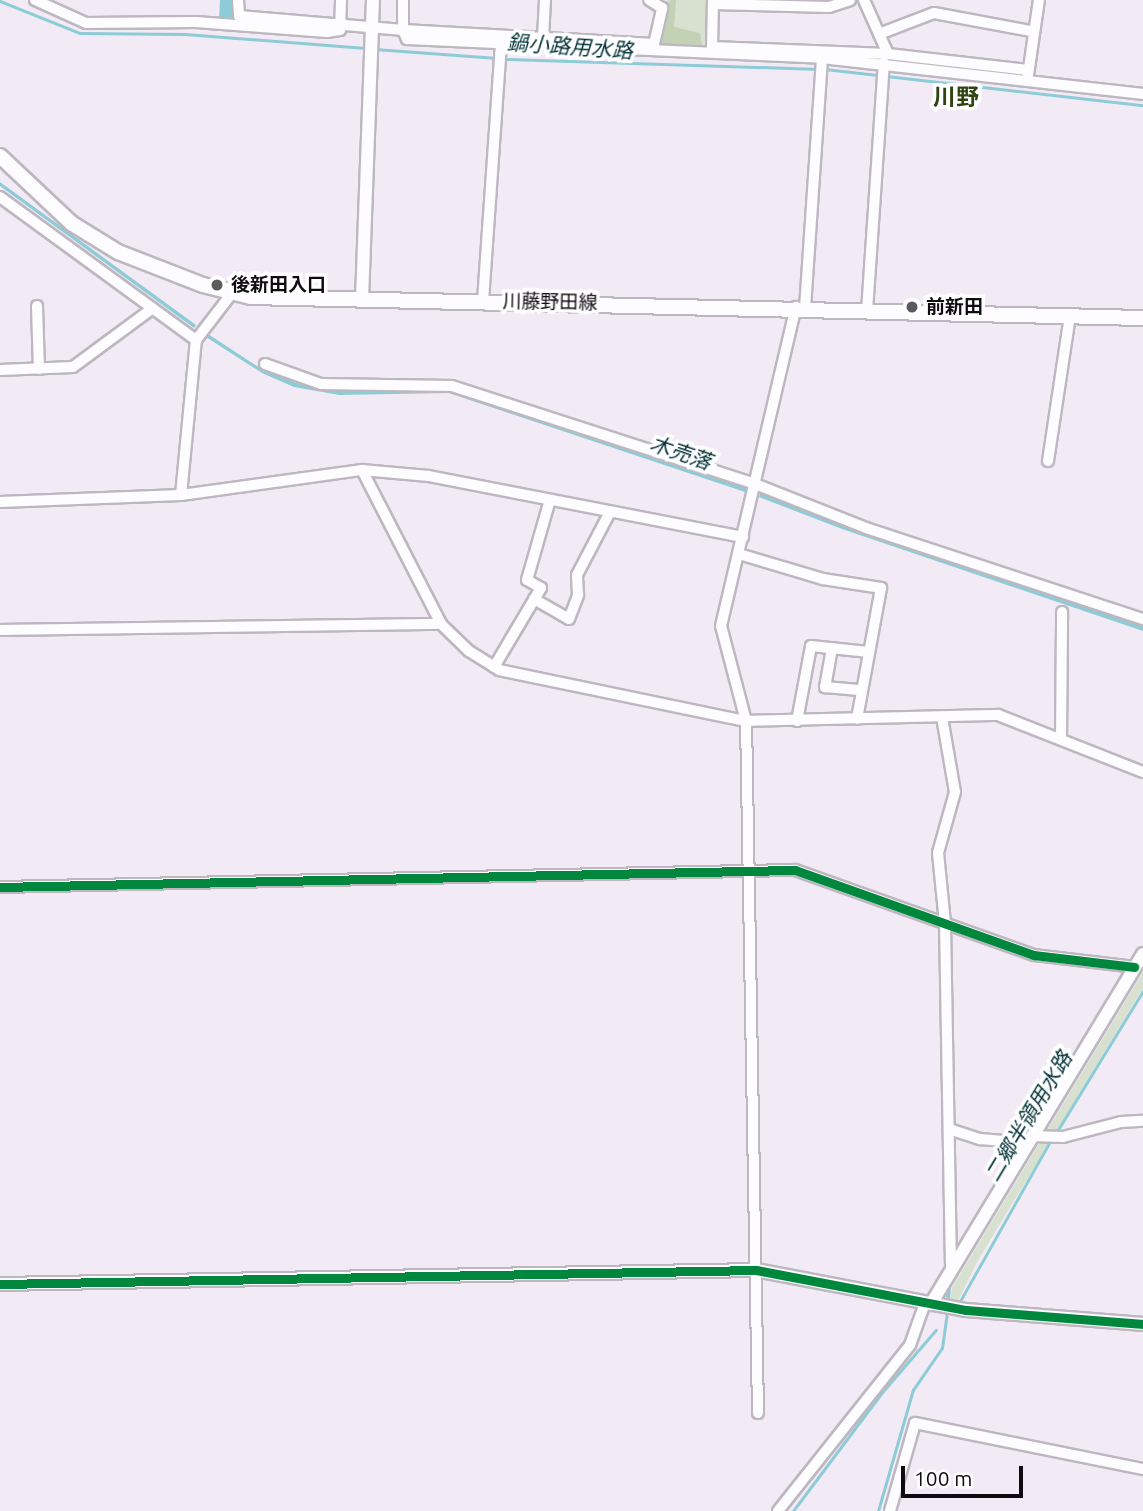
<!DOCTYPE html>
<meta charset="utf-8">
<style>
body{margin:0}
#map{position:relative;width:1143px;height:1511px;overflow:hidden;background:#f2ebf5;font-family:Ubuntu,"Noto Sans JP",sans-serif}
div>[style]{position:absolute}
.green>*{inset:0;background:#d8e1d0}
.forest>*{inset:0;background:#c3d1b5}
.water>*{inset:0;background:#8dccd6}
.stream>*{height:2.5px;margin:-1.25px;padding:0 1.25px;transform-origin:1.25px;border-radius:1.25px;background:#8dccd6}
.river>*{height:14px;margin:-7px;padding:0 7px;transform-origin:7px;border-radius:7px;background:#8dccd6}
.roads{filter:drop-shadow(2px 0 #bdb8c0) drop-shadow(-2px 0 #bdb8c0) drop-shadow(0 2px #bdb8c0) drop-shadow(0 -2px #bdb8c0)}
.minor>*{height:10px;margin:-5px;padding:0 5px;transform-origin:5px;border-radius:5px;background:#fdfcfe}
.tertiary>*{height:12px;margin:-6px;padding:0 6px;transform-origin:6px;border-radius:6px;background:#fdfcfe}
.secondary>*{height:14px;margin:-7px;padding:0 7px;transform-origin:7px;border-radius:7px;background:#fdfcfe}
.cycleway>*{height:9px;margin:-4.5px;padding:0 4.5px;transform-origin:4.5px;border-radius:4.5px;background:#00873e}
.dots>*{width:19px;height:19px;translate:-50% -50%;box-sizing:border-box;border:4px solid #fff;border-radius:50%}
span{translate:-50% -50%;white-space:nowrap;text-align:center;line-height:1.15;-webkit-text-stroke:7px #fff;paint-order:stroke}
.poi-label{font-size:19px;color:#0f0b11;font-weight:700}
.left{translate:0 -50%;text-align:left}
.street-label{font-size:19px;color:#0f0b11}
.water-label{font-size:21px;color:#053439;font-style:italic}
.quarter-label{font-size:23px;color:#2f4411;font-weight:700}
.scale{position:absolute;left:901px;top:1466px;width:122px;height:32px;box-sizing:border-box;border:4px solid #0f0b11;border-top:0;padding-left:9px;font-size:21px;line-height:24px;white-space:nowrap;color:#0f0b11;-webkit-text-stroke:5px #fff;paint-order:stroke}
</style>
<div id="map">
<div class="green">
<i style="clip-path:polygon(667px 0,710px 0,709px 48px,657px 46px)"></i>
<i style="clip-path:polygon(1143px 972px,1143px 988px,977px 1262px,957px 1303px,950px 1302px,952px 1288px)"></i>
</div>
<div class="forest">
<i style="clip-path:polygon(670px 0,676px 0,674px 27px,700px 33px,702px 45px,659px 44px)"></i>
</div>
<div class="water">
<i style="clip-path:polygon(0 182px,196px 325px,194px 328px,0 186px)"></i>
<i style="clip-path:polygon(208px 334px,263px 370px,296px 383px,347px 390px,411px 386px,451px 389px,749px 488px,748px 493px,449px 393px,339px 395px,294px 387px,262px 373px,206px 337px)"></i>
<i style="clip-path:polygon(761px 491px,844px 524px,1143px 625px,1143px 631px,842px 529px,759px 497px)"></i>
<i style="clip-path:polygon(1139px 972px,1141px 973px,1044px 1133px,1042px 1132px)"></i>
<i style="clip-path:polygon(1036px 1141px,951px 1286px,950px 1299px,947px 1298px,944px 1295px,949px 1285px)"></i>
</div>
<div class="stream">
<i style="left:0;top:1px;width:86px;rotate:21.8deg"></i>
<i style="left:80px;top:33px;width:105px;rotate:0.5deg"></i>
<i style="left:185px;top:34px;width:184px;rotate:4.4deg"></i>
<i style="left:375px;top:49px;width:122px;rotate:4.2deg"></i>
<i style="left:504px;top:59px;width:315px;rotate:1.8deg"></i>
<i style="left:825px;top:69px;width:320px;rotate:6.5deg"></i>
<i style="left:1056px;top:1133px;width:167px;rotate:-58.5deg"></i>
<i style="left:959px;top:1303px;width:189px;rotate:-60.6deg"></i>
<i style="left:793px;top:1511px;width:151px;rotate:-53.1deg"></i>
<i style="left:884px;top:1390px;width:79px;rotate:-49.1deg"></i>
<i style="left:878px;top:1511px;width:126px;rotate:-73.9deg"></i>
<i style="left:913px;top:1390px;width:51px;rotate:-55.4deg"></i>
<i style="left:942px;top:1348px;width:37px;rotate:-82deg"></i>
</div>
<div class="river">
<i style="left:226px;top:20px;width:20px;rotate:-87deg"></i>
</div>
<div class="roads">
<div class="minor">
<i style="left:35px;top:0;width:56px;rotate:24.3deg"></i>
<i style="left:86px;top:23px;width:110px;rotate:-0.5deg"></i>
<i style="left:196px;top:22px;width:131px;rotate:4.4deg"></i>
<i style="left:327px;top:32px;width:13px;rotate:-9deg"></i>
<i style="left:340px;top:30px;width:30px;rotate:-88deg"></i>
<i style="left:238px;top:0;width:16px;rotate:86deg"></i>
<i style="left:239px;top:16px;width:165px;rotate:4.9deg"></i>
<i style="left:403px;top:30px;width:10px;rotate:66deg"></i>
<i style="left:407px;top:39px;width:415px;rotate:2.6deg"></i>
<i style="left:822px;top:58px;width:323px;rotate:6.4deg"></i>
<i style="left:403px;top:0;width:30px;rotate:90deg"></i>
<i style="left:403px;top:30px;width:251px;rotate:3.2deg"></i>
<i style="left:654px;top:44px;width:37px;rotate:-77deg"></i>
<i style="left:662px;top:8px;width:15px;rotate:-148deg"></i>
<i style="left:713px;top:0;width:47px;rotate:91.2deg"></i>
<i style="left:712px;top:47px;width:176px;rotate:2.3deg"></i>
<i style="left:888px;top:54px;width:59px;rotate:-114deg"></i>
<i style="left:713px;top:4px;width:116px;rotate:1.5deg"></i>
<i style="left:829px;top:7px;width:22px;rotate:-18deg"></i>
<i style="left:879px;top:34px;width:59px;rotate:-20.9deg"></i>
<i style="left:934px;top:13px;width:99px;rotate:10.5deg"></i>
<i style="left:543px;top:38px;width:38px;rotate:-87deg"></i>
<i style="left:888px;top:54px;width:141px;rotate:6.5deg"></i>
<i style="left:1028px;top:75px;width:76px;rotate:-81.7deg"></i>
<i style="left:0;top:197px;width:243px;rotate:36.1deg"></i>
<i style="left:483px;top:301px;width:258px;rotate:-86deg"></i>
<i style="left:37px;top:306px;width:63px;rotate:88.2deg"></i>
<i style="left:805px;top:308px;width:251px;rotate:-86.1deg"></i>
<i style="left:867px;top:311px;width:249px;rotate:-86.1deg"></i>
<i style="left:265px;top:364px;width:59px;rotate:19.7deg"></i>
<i style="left:321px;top:384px;width:131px;rotate:0.9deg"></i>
<i style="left:452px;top:386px;width:318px;rotate:17.9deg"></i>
<i style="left:755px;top:484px;width:119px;rotate:21.6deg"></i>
<i style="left:866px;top:528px;width:292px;rotate:18.2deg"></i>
<i style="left:0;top:370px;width:73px;rotate:-2.4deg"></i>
<i style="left:73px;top:367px;width:99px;rotate:-36.4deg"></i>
<i style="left:1048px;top:461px;width:147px;rotate:-81.4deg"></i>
<i style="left:362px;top:470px;width:173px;rotate:62.8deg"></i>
<i style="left:441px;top:624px;width:39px;rotate:44deg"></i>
<i style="left:469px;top:651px;width:36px;rotate:32deg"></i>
<i style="left:499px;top:670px;width:252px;rotate:11.7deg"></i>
<i style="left:746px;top:721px;width:252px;rotate:-1.4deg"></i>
<i style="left:998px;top:715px;width:156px;rotate:21.5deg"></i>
<i style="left:181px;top:495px;width:156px;rotate:-84.5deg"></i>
<i style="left:196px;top:340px;width:59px;rotate:-52.5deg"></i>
<i style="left:0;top:502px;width:181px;rotate:-2.2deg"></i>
<i style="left:181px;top:495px;width:183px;rotate:-7.9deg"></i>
<i style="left:362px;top:470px;width:67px;rotate:5.1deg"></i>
<i style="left:429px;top:476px;width:320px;rotate:11deg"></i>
<i style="left:739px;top:554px;width:88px;rotate:16.6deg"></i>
<i style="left:823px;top:579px;width:59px;rotate:8.8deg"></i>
<i style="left:881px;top:588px;width:133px;rotate:100.4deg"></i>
<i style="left:534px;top:599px;width:40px;rotate:29.7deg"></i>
<i style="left:569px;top:619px;width:26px;rotate:-69deg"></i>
<i style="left:578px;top:595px;width:20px;rotate:-93deg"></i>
<i style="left:577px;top:575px;width:71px;rotate:-62.4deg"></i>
<i style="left:0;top:630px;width:441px;rotate:-0.8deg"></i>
<i style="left:832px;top:648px;width:40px;rotate:100deg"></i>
<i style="left:825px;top:687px;width:37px;rotate:5deg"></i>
<i style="left:494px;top:667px;width:92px;rotate:-59.3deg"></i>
<i style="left:541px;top:588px;width:16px;rotate:-150deg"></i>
<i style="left:527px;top:580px;width:83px;rotate:-74deg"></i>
<i style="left:942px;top:717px;width:76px;rotate:80.2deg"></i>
<i style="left:955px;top:792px;width:63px;rotate:105.6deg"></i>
<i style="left:938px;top:853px;width:70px;rotate:84.3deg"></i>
<i style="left:945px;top:923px;width:345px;rotate:89deg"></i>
<i style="left:797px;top:721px;width:76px;rotate:-79.4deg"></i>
<i style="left:811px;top:646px;width:58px;rotate:5.9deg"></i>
<i style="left:1061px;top:739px;width:127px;rotate:-89.5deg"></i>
<i style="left:0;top:887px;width:795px;rotate:-1.23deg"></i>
<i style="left:795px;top:870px;width:254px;rotate:19.6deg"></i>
<i style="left:1034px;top:955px;width:101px;rotate:6.8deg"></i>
<i style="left:949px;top:1129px;width:33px;rotate:18deg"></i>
<i style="left:980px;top:1139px;width:47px;rotate:4.9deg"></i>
<i style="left:1031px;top:1136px;width:32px;rotate:2deg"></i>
<i style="left:1063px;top:1137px;width:60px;rotate:-14.5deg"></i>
<i style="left:1121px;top:1122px;width:22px;rotate:-3deg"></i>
<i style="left:758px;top:1413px;width:692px;rotate:-90.99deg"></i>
<i style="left:746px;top:721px;width:98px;rotate:-104.7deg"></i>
<i style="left:721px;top:626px;width:328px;rotate:-76.8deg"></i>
<i style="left:778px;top:1511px;width:212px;rotate:-51.5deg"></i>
<i style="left:910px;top:1345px;width:45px;rotate:-70.3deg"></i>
<i style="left:890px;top:1511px;width:91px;rotate:-74.1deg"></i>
<i style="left:915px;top:1423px;width:233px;rotate:11.4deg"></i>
</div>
<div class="tertiary">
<i style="left:362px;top:299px;width:299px;rotate:-87.9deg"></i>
<i style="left:0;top:1284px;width:756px;rotate:-1.06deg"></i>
<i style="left:756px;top:1270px;width:214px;rotate:10.8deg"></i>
<i style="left:966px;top:1310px;width:178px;rotate:4.5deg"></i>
<i style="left:931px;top:1304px;width:409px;rotate:-58.8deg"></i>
</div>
<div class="secondary">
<i style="left:0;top:156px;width:98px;rotate:43.3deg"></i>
<i style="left:71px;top:223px;width:55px;rotate:31.7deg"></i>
<i style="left:118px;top:252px;width:91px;rotate:21.2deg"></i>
<i style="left:203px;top:285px;width:49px;rotate:14deg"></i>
<i style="left:251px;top:297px;width:892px;rotate:1.35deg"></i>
</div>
</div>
<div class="cycleway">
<i style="left:0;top:887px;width:795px;rotate:-1.23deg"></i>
<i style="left:795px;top:870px;width:254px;rotate:19.6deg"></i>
<i style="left:1034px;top:955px;width:101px;rotate:6.8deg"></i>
<i style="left:0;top:1284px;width:756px;rotate:-1.06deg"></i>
<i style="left:756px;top:1270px;width:214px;rotate:10.8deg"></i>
<i style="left:966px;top:1310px;width:178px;rotate:4.5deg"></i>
</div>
<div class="dots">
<i style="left:217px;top:285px;background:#5e5961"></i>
<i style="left:912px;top:307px;background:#5e5961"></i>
</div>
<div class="poi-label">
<span class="left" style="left:231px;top:285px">後新田入口</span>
<span class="left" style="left:926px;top:307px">前新田</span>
</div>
<div class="street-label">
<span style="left:550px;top:302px;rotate:1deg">川藤野田線</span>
</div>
<div class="water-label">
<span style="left:570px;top:46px;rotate:4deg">鍋小路用水路</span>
<span style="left:681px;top:452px;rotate:19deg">木売落</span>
<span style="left:1028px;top:1116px;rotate:-59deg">二郷半領用水路</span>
</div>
<div class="quarter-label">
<span style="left:956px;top:97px">川野</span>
</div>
<div class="scale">100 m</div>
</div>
